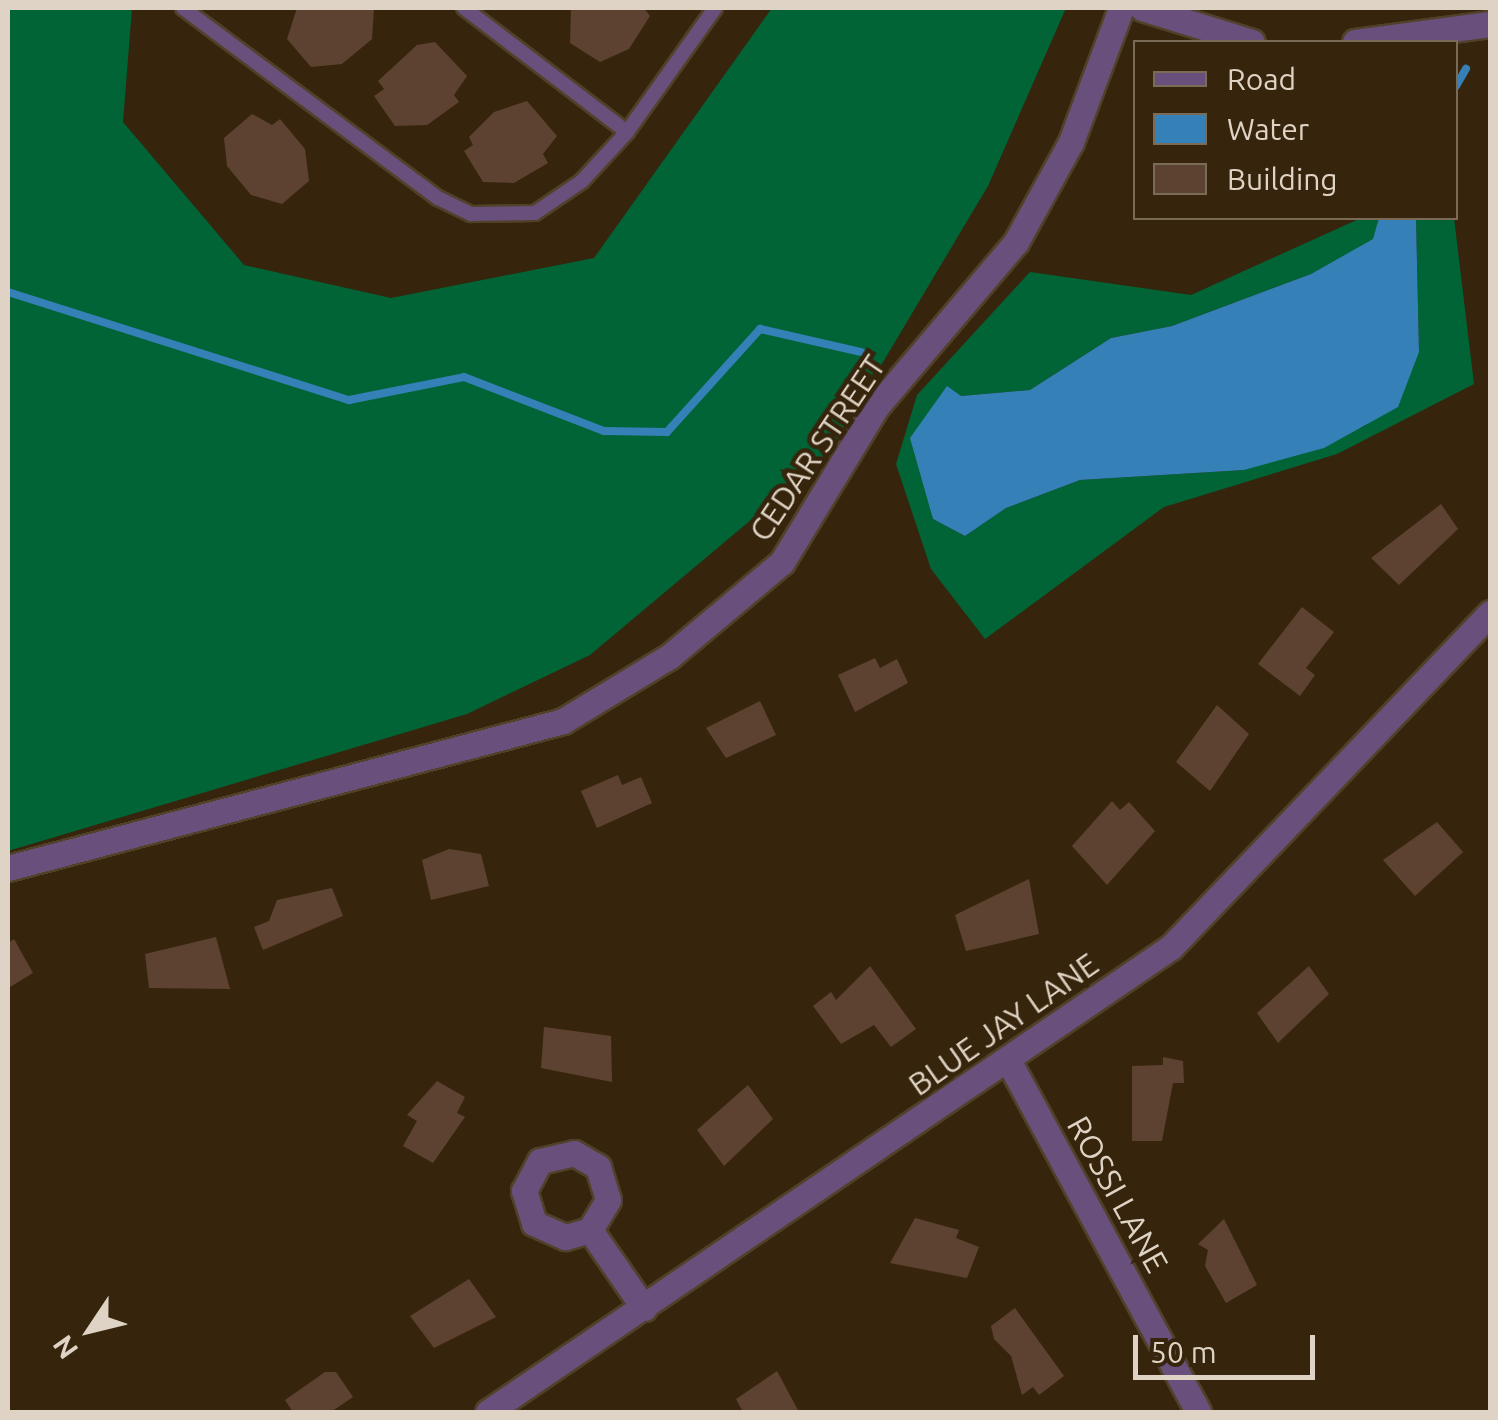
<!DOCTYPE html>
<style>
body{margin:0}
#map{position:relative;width:1498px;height:1420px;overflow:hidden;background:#36250c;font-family:Ubuntu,sans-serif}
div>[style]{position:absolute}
.forest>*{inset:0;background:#006436}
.water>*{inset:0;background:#3580b6}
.stream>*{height:8px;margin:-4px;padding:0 4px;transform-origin:4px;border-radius:4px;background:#3580b6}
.building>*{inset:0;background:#5d4231}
.roads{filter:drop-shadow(2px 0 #514129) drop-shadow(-2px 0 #514129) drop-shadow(0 2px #514129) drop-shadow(0 -2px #514129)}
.service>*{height:14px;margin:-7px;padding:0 7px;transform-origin:7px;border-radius:7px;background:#694f7c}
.minor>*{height:25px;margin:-12.5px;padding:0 12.5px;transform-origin:12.5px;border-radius:12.5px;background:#694f7c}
.tertiary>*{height:25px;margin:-12.5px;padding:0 12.5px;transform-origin:12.5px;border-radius:12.5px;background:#694f7c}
span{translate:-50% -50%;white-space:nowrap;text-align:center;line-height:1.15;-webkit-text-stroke:9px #36250c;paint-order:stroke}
.street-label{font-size:32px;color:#ded3c4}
.frame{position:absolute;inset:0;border:10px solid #ded3c4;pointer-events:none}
.legend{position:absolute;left:1133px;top:40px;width:325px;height:180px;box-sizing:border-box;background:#36250c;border:2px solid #796b56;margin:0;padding:12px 18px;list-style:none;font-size:30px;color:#ded3c4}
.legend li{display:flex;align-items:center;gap:20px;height:50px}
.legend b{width:50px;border:2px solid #796b56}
.north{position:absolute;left:40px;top:1280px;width:100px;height:100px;-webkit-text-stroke:8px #36250c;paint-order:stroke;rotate:235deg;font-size:28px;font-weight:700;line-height:40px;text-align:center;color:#ded3c4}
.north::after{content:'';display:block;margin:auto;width:35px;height:45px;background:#ded3c4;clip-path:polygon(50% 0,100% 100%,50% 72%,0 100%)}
.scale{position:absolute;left:1133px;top:1335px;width:182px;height:45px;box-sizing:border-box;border:5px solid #ded3c4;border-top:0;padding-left:12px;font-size:30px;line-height:35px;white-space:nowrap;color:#ded3c4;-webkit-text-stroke:8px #36250c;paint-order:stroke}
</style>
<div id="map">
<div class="forest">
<i style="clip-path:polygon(8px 8px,132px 8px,123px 122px,244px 265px,391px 298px,594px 258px,772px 8px,1066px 8px,988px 186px,827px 456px,590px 655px,467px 714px,8px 851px)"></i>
<i style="clip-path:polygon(1361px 218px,1379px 218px,1374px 239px,1311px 274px,1172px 326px,1111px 338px,1030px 390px,961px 396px,917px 447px,933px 519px,965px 536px,1006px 508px,1080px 480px,1244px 470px,1365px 426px,1419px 352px,1416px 218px,1454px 218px,1474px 384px,1337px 454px,1164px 507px,985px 639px,931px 569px,896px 464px,917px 395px,1030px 272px,1191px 295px)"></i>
</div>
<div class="water">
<i style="clip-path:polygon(1379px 218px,1416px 218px,1419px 352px,1398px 407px,1324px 448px,1244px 470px,1080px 480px,1006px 508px,965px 536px,933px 519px,910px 438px,947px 386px,961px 396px,1030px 390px,1111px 338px,1172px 326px,1311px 274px,1373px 239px)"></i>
</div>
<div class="stream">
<i style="left:1456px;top:86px;width:20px;rotate:-60deg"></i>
<i style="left:8px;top:292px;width:358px;rotate:17.6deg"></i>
<i style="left:349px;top:400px;width:117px;rotate:-11.3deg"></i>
<i style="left:464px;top:377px;width:150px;rotate:21.1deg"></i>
<i style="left:604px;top:431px;width:63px;rotate:0.9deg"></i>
<i style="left:667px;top:432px;width:139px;rotate:-47.9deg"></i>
<i style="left:760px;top:329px;width:104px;rotate:12.8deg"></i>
</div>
<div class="building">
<i style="clip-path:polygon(297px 8px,374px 8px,372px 39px,342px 64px,311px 67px,287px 39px)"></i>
<i style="clip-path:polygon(571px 8px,644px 8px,650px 16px,629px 49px,600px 62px,570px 43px)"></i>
<i style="clip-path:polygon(435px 42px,467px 76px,454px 95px,459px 102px,427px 125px,395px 126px,374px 96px,384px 89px,378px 81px,417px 45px)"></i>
<i style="clip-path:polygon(527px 101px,557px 136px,543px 154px,548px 163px,514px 183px,483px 182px,464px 151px,473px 145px,469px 137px,494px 112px)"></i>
<i style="clip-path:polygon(252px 114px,272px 125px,280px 119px,305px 149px,309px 181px,282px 204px,251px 195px,227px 166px,224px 138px)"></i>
<i style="clip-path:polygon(1441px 504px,1458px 529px,1399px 585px,1371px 558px)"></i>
<i style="clip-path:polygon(1302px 607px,1334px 632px,1306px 668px,1315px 675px,1300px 696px,1258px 664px)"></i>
<i style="clip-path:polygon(875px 658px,880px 668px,897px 659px,908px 683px,855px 712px,838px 675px)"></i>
<i style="clip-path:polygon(760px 701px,776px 735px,726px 758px,706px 728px)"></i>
<i style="clip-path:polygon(1217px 705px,1249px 734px,1210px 791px,1176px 762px)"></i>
<i style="clip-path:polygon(618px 775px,622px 785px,641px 777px,652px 803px,597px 828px,581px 791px)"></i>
<i style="clip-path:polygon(1112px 801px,1120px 810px,1129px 802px,1155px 831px,1107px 885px,1072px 846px)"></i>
<i style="clip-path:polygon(1437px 822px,1463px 852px,1415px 896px,1383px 860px)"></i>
<i style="clip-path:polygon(449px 849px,481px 854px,489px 886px,431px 900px,422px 860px)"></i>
<i style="clip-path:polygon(1029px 879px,1039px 934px,966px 951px,955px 915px)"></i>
<i style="clip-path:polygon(332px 888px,343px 916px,263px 950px,254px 927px,269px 921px,277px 900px)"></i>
<i style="clip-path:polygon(216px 937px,230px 989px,149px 988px,145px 954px)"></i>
<i style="clip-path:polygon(14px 939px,33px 973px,10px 987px,8px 943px)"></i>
<i style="clip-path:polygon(870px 966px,916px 1029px,891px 1047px,874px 1025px,841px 1044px,813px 1006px,831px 992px,836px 1000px)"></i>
<i style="clip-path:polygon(1309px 966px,1329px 994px,1278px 1043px,1257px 1013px)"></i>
<i style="clip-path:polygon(544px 1027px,611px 1036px,612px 1082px,541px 1068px)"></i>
<i style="clip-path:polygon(1163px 1057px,1183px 1061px,1184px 1083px,1173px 1083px,1162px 1141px,1132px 1141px,1132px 1066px,1163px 1065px)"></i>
<i style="clip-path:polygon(437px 1081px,465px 1097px,457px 1113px,465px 1117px,433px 1163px,403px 1146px,417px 1121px,407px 1115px)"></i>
<i style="clip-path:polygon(748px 1085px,773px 1119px,724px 1166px,697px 1130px)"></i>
<i style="clip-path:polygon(915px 1218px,959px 1230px,956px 1238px,979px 1247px,967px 1278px,890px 1263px)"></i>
<i style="clip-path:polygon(1224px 1219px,1257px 1285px,1226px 1303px,1205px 1266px,1208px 1250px,1198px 1244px)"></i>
<i style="clip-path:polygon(469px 1279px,496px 1317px,434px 1348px,410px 1316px)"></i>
<i style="clip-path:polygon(1015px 1308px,1064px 1376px,1039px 1395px,1033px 1387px,1022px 1395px,1011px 1356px,994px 1339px,991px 1326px)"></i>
<i style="clip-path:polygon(777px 1371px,799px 1412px,743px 1412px,736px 1399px)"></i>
<i style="clip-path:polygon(325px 1372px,336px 1372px,353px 1397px,331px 1412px,293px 1412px,285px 1400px)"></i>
</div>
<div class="roads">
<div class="service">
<i style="left:183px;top:8px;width:318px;rotate:36.7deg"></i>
<i style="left:438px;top:198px;width:37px;rotate:26deg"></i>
<i style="left:471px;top:214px;width:64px;rotate:-0.9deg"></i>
<i style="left:535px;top:213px;width:57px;rotate:-34.2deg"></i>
<i style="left:582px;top:181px;width:67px;rotate:-47.4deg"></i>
<i style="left:627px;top:132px;width:205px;rotate:-142.7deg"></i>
<i style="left:627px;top:132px;width:152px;rotate:-54.6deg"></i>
</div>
<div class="minor">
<i style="left:1142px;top:8px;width:115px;rotate:17.2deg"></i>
<i style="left:1355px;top:42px;width:136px;rotate:-7.6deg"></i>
<i style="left:1008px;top:1060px;width:400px;rotate:61.6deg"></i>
<i style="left:590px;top:1230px;width:26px;rotate:164deg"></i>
<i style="left:565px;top:1237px;width:34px;rotate:-156deg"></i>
<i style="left:534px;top:1223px;width:34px;rotate:-107deg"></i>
<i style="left:524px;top:1191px;width:34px;rotate:-62deg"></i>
<i style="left:540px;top:1161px;width:35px;rotate:-13deg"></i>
<i style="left:574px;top:1153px;width:28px;rotate:30deg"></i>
<i style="left:598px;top:1167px;width:34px;rotate:73deg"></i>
<i style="left:608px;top:1200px;width:35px;rotate:121deg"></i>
<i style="left:590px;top:1230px;width:95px;rotate:55.3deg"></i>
<i style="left:488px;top:1412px;width:826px;rotate:-34.25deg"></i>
<i style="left:1171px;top:947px;width:462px;rotate:-46.3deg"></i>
</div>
<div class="tertiary">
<i style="left:8px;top:868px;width:574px;rotate:-14.83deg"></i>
<i style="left:563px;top:721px;width:125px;rotate:-31.3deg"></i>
<i style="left:670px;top:656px;width:146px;rotate:-40deg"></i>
<i style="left:782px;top:562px;width:183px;rotate:-58.7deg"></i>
<i style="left:877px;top:406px;width:215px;rotate:-49.7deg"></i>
<i style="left:1016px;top:242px;width:114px;rotate:-61.2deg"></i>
<i style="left:1071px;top:142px;width:143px;rotate:-69.5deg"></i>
</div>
</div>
<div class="street-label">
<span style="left:817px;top:448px;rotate:-56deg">CEDAR STREET</span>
<span style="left:1003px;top:1024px;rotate:-35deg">BLUE JAY LANE</span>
<span style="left:1118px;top:1194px;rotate:61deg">ROSSI LANE</span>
</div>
<div class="frame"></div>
<ul class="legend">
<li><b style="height:12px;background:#694f7c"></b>Road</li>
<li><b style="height:28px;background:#3580b6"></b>Water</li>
<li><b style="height:28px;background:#5d4231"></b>Building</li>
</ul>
<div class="north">N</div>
<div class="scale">50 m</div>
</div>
